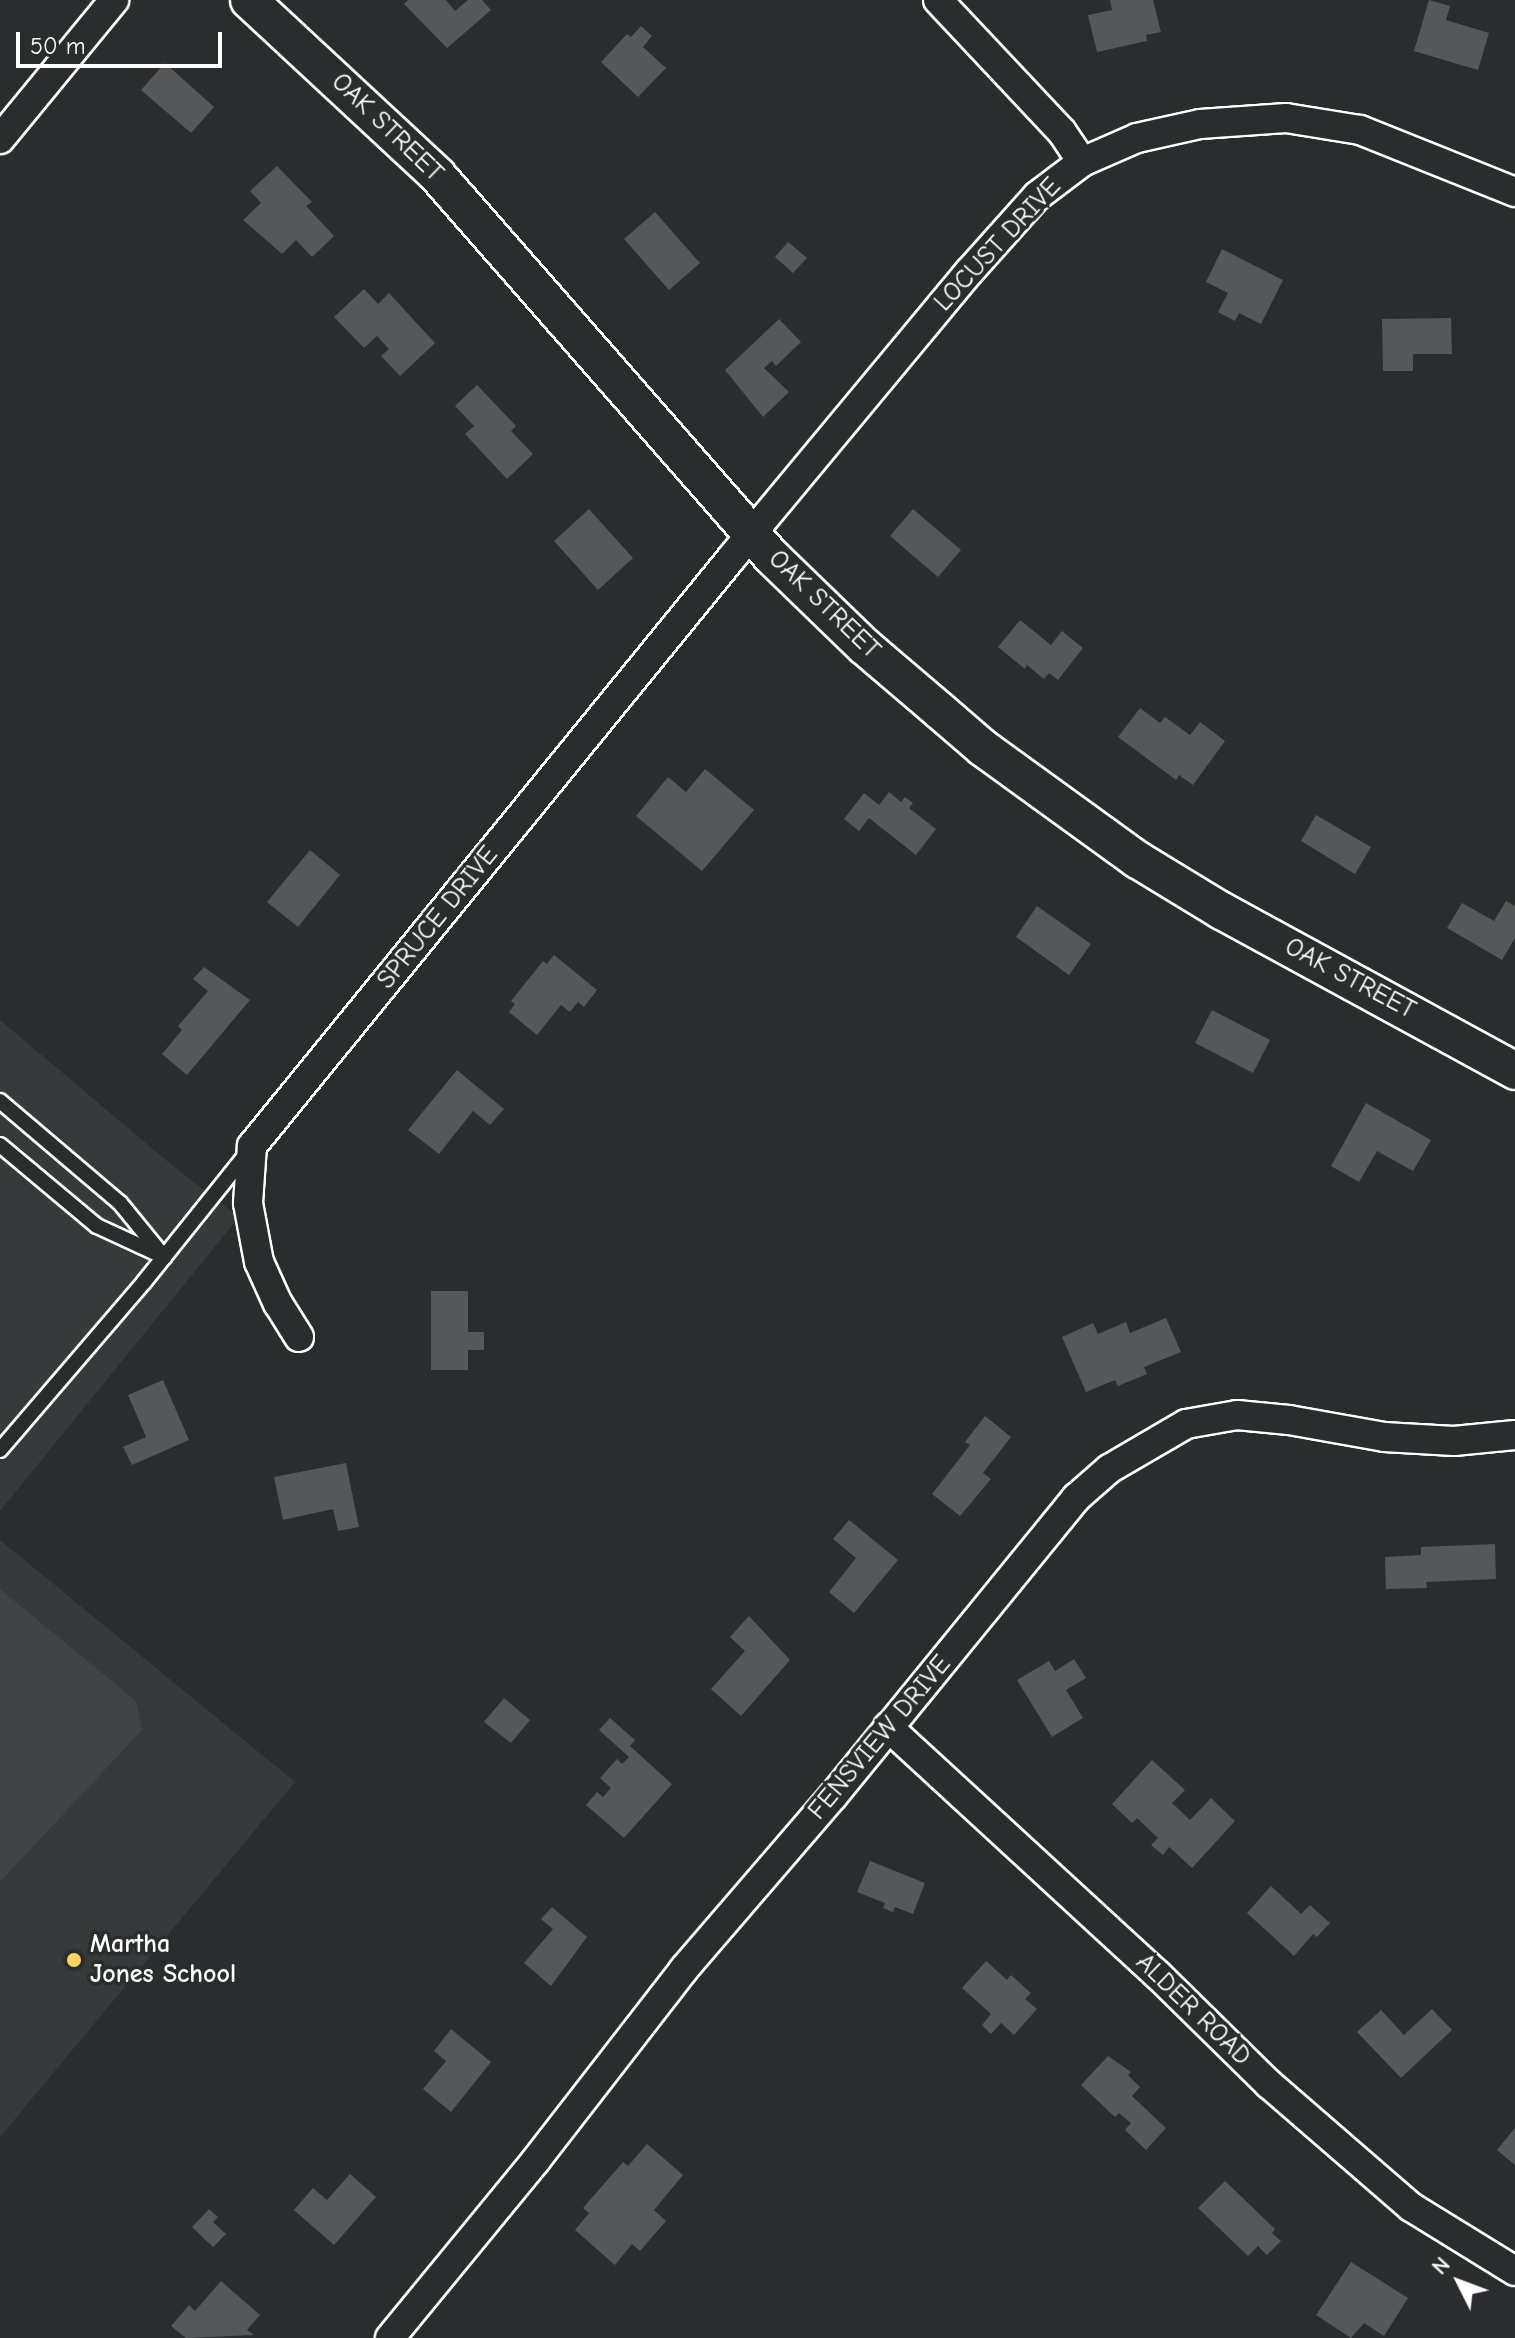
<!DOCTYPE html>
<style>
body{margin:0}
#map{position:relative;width:1515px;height:2338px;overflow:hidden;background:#2a2d2e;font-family:"Comic Neue",sans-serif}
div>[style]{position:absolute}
.built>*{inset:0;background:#373a3b}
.green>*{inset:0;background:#414445}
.building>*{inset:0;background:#555758}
.roads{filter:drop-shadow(2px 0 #fff) drop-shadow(-2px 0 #fff) drop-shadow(0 2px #fff) drop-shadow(0 -2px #fff)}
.service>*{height:14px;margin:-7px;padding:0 7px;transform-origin:7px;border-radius:7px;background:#2a2d2e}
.minor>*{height:28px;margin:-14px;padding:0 14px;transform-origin:14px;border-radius:14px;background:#2a2d2e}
.tertiary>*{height:36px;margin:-18px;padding:0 18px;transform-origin:18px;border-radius:18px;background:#2a2d2e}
.dots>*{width:22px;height:22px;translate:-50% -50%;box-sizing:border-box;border:4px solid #2a2d2e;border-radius:50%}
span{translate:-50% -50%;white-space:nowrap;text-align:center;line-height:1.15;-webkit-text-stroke:7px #2a2d2e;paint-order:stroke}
.street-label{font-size:26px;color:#fff}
.poi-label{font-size:26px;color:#fff;font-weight:700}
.left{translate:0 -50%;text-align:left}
.north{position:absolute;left:1419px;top:2242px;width:80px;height:80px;-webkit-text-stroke:6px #2a2d2e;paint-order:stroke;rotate:312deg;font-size:22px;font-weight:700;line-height:32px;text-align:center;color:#fff}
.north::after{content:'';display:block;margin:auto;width:28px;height:36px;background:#fff;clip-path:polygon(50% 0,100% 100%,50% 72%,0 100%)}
.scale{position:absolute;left:16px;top:32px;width:206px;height:36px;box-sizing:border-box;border:4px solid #fff;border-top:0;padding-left:10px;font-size:24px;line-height:28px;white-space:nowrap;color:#fff;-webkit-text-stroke:6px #2a2d2e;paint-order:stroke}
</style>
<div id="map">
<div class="built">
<i style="clip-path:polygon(0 1020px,173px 1166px,239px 1217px,0 1511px)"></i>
<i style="clip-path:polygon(0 1540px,295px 1782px,0 2137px)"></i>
</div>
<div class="green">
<i style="clip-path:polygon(0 1589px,136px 1701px,142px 1730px,0 1882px)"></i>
</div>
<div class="building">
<i style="clip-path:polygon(408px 0,446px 0,455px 11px,468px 0,482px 0,491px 10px,447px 48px,404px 4px)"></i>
<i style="clip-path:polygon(1110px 0,1153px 0,1161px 32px,1146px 35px,1147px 41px,1097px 52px,1088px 15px,1112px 10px)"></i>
<i style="clip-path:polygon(1429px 0,1450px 6px,1446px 20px,1489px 33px,1478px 70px,1414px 51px)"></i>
<i style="clip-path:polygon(641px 26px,652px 36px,643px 47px,666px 68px,638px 97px,601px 62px,627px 34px,631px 37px)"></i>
<i style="clip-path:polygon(165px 63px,214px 107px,191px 133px,141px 90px)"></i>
<i style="clip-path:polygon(277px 166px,312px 202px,306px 206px,334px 236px,312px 257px,296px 240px,282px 254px,243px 220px,261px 203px,250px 191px)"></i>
<i style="clip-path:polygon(655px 212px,700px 263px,669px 290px,624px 239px)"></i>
<i style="clip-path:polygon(788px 242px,807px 258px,793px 273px,775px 257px)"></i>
<i style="clip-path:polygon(1222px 249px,1283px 280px,1261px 324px,1239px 313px,1235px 321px,1218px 312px,1228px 293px,1206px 282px)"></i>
<i style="clip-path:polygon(364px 289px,378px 304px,389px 293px,435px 343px,400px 376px,381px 356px,389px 349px,377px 336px,364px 348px,334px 317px)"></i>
<i style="clip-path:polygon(1451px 318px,1452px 354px,1413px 354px,1413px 371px,1383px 371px,1382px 319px)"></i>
<i style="clip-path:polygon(779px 319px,801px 342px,776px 366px,772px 361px,764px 368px,789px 392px,763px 417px,725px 370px)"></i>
<i style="clip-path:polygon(477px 385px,516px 426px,511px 431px,533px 454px,507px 479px,465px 434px,474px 426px,455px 406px)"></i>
<i style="clip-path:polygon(589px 509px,633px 558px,598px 590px,554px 541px)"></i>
<i style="clip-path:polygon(913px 509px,961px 550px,938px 577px,890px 536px)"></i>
<i style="clip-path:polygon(1020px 620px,1051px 645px,1062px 631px,1083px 648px,1058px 680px,1049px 673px,1044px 679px,1027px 665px,1025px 669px,998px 647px)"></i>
<i style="clip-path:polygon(1140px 708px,1160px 723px,1165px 717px,1190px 735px,1200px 722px,1225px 741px,1193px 785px,1179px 775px,1176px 780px,1118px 737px)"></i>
<i style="clip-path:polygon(705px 769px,754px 810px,702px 871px,636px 816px,668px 777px,686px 792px)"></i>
<i style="clip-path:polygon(889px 792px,901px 802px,905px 797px,913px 803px,909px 808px,936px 829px,916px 855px,869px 818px,859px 831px,844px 819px,864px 793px,879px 805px)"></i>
<i style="clip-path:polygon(1316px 815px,1371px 847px,1355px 874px,1301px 841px)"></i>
<i style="clip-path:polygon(310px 850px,340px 875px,298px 927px,267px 902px)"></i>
<i style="clip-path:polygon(1506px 901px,1515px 906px,1515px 938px,1502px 960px,1447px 928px,1462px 903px,1494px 921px)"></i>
<i style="clip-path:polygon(1037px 906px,1091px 944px,1069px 975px,1016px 937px)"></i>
<i style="clip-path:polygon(554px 955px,597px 990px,584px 1007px,578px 1002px,570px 1012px,561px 1005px,537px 1035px,509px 1012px,515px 1004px,511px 1001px,543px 961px,547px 964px)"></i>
<i style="clip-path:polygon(204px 967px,250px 1000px,187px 1075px,162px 1054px,182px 1030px,178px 1026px,208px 991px,193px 979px)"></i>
<i style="clip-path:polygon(1212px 1010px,1270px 1040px,1253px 1073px,1195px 1043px)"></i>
<i style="clip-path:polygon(457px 1070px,504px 1109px,490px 1125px,473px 1111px,439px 1154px,408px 1130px)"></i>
<i style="clip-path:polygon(1366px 1103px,1431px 1140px,1413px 1171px,1377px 1151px,1359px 1182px,1331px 1166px)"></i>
<i style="clip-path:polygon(431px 1291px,468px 1291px,468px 1332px,484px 1332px,484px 1350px,468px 1350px,468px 1370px,431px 1370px)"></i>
<i style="clip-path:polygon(1166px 1318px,1181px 1352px,1144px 1367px,1147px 1374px,1118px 1386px,1115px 1380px,1086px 1392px,1062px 1337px,1093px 1323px,1098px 1334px,1126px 1322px,1130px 1333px)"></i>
<i style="clip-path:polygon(163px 1380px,189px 1440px,132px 1465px,123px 1447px,146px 1437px,128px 1395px)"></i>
<i style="clip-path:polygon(985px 1416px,1011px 1437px,983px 1473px,991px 1479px,960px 1516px,932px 1494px,970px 1445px,965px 1442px)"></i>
<i style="clip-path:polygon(346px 1463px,359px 1527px,338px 1531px,333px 1509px,283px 1520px,274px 1477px)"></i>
<i style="clip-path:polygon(849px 1520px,898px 1560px,854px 1613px,829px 1592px,856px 1558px,833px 1539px)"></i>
<i style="clip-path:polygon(1495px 1544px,1496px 1579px,1426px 1582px,1427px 1588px,1386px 1589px,1385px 1557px,1421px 1555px,1421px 1547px)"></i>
<i style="clip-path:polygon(749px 1616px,790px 1660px,741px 1716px,711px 1689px,745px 1651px,730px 1637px)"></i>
<i style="clip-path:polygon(1074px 1659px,1086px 1678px,1066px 1690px,1083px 1718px,1052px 1737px,1017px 1680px,1049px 1661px,1055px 1671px)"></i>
<i style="clip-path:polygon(504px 1698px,530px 1720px,511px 1743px,484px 1722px)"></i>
<i style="clip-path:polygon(610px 1718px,635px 1740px,630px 1746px,672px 1784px,624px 1838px,586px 1805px,597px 1792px,603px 1797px,611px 1788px,600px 1778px,617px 1759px,622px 1764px,629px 1757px,599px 1730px)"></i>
<i style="clip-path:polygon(1152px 1760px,1185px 1790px,1172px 1803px,1190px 1820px,1211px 1798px,1235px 1821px,1192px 1868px,1169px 1847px,1163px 1855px,1151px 1845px,1158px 1838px,1137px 1818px,1132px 1823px,1112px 1804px)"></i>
<i style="clip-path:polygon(870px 1861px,925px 1883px,913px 1914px,895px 1907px,893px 1912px,883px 1908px,885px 1903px,857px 1892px)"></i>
<i style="clip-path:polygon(1271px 1886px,1301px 1914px,1310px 1905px,1330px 1923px,1317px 1937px,1313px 1934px,1294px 1956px,1247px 1913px)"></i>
<i style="clip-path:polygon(552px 1907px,587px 1937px,551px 1986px,524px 1963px,553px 1929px,541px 1919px)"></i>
<i style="clip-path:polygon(986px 1961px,1007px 1980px,1011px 1975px,1031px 1993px,1025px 1999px,1037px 2009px,1014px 2035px,1001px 2023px,991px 2034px,982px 2025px,991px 2014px,962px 1988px)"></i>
<i style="clip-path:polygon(1432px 2009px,1452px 2030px,1401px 2078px,1357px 2032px,1381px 2010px,1404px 2035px)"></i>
<i style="clip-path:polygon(451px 2029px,491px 2062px,451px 2112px,423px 2089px,446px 2061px,434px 2051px)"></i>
<i style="clip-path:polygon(1108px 2056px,1131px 2072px,1128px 2075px,1140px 2087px,1132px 2096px,1166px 2128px,1146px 2150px,1125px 2130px,1131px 2123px,1119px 2113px,1115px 2117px,1081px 2085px)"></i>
<i style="clip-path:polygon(1515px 2128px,1515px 2165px,1497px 2150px)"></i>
<i style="clip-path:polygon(647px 2144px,683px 2175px,654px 2210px,666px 2221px,640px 2251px,632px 2244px,615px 2265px,575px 2230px,589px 2213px,583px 2208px,623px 2162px,628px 2166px)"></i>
<i style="clip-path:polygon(350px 2174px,376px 2197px,334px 2245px,294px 2210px,313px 2188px,327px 2200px)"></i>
<i style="clip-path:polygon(1225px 2181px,1275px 2229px,1272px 2233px,1281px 2241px,1267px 2255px,1258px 2246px,1248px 2256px,1198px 2208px)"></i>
<i style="clip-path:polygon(209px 2209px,218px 2217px,213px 2222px,226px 2234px,213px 2247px,192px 2227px)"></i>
<i style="clip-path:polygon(1351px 2262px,1408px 2298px,1384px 2336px,1364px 2323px,1351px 2338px,1316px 2315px)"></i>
<i style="clip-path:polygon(221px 2281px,260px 2315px,247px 2330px,254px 2335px,186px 2338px,171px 2326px,189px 2305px,195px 2311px)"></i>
</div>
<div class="roads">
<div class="service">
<i style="left:0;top:1101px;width:157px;rotate:40.4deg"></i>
<i style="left:120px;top:1203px;width:70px;rotate:50.8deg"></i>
<i style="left:0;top:1145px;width:126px;rotate:39.9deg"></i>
<i style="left:97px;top:1226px;width:69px;rotate:24.7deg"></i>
<i style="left:0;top:1450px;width:221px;rotate:-49.4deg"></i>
<i style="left:144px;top:1282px;width:166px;rotate:-51.3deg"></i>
</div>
<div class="minor">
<i style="left:938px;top:0;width:181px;rotate:46.8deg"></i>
<i style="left:1062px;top:132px;width:36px;rotate:56deg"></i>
<i style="left:0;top:139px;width:180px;rotate:-50.6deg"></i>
<i style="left:299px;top:1337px;width:39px;rotate:-122deg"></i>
<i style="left:278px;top:1304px;width:46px;rotate:-114.3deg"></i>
<i style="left:259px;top:1262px;width:60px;rotate:-100.6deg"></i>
<i style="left:248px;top:1203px;width:57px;rotate:-86deg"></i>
<i style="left:252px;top:1146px;width:761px;rotate:-50.81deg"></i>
<i style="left:733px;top:556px;width:369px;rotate:-50.3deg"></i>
<i style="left:969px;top:272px;width:102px;rotate:-48.2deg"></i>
<i style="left:1037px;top:196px;width:56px;rotate:-37.1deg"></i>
<i style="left:1082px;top:162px;width:60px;rotate:-23.6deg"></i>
<i style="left:1137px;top:138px;width:65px;rotate:-12.5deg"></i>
<i style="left:1200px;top:124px;width:86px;rotate:-4deg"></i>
<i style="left:1286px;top:118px;width:75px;rotate:9.2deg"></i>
<i style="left:1360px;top:130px;width:167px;rotate:21.8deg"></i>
<i style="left:888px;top:1727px;width:367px;rotate:42.6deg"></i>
<i style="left:1158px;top:1975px;width:156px;rotate:44.5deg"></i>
<i style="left:1269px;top:2084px;width:188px;rotate:40.9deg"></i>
<i style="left:1411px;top:2207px;width:122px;rotate:31.6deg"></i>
<i style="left:390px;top:2338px;width:230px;rotate:-50.6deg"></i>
<i style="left:536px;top:2160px;width:242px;rotate:-52.2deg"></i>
<i style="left:684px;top:1969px;width:228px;rotate:-49.3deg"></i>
<i style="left:833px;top:1796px;width:385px;rotate:-50.8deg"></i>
<i style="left:1076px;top:1498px;width:44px;rotate:-41.3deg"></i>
<i style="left:1109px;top:1469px;width:89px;rotate:-30.3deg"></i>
<i style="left:1186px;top:1424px;width:52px;rotate:-10deg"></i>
<i style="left:1237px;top:1415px;width:52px;rotate:5.5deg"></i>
<i style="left:1289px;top:1420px;width:97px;rotate:10.1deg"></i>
<i style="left:1384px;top:1437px;width:70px;rotate:3.3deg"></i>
<i style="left:1454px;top:1441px;width:61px;rotate:-5.6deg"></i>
</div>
<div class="tertiary">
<i style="left:249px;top:0;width:257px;rotate:42.9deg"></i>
<i style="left:437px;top:175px;width:507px;rotate:48.76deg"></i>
<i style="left:771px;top:556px;width:129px;rotate:44.1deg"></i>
<i style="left:864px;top:646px;width:99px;rotate:40.5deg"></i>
<i style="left:939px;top:710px;width:58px;rotate:40.8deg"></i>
<i style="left:983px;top:748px;width:191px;rotate:35.9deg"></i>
<i style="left:1138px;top:860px;width:98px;rotate:31.3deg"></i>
<i style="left:1222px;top:911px;width:334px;rotate:28.6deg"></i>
</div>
</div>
<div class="dots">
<i style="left:74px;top:1960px;background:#ffd166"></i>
</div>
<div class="street-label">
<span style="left:387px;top:128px;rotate:44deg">OAK STREET</span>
<span style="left:998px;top:245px;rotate:-47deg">LOCUST DRIVE</span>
<span style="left:824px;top:605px;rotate:44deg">OAK STREET</span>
<span style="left:438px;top:918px;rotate:-51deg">SPRUCE DRIVE</span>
<span style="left:1350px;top:979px;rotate:28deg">OAK STREET</span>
<span style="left:880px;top:1738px;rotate:-50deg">FENSVIEW DRIVE</span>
<span style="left:1193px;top:2010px;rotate:44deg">ALDER ROAD</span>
</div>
<div class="poi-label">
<span class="left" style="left:90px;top:1960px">Martha<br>Jones School</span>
</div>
<div class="north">N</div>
<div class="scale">50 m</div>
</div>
